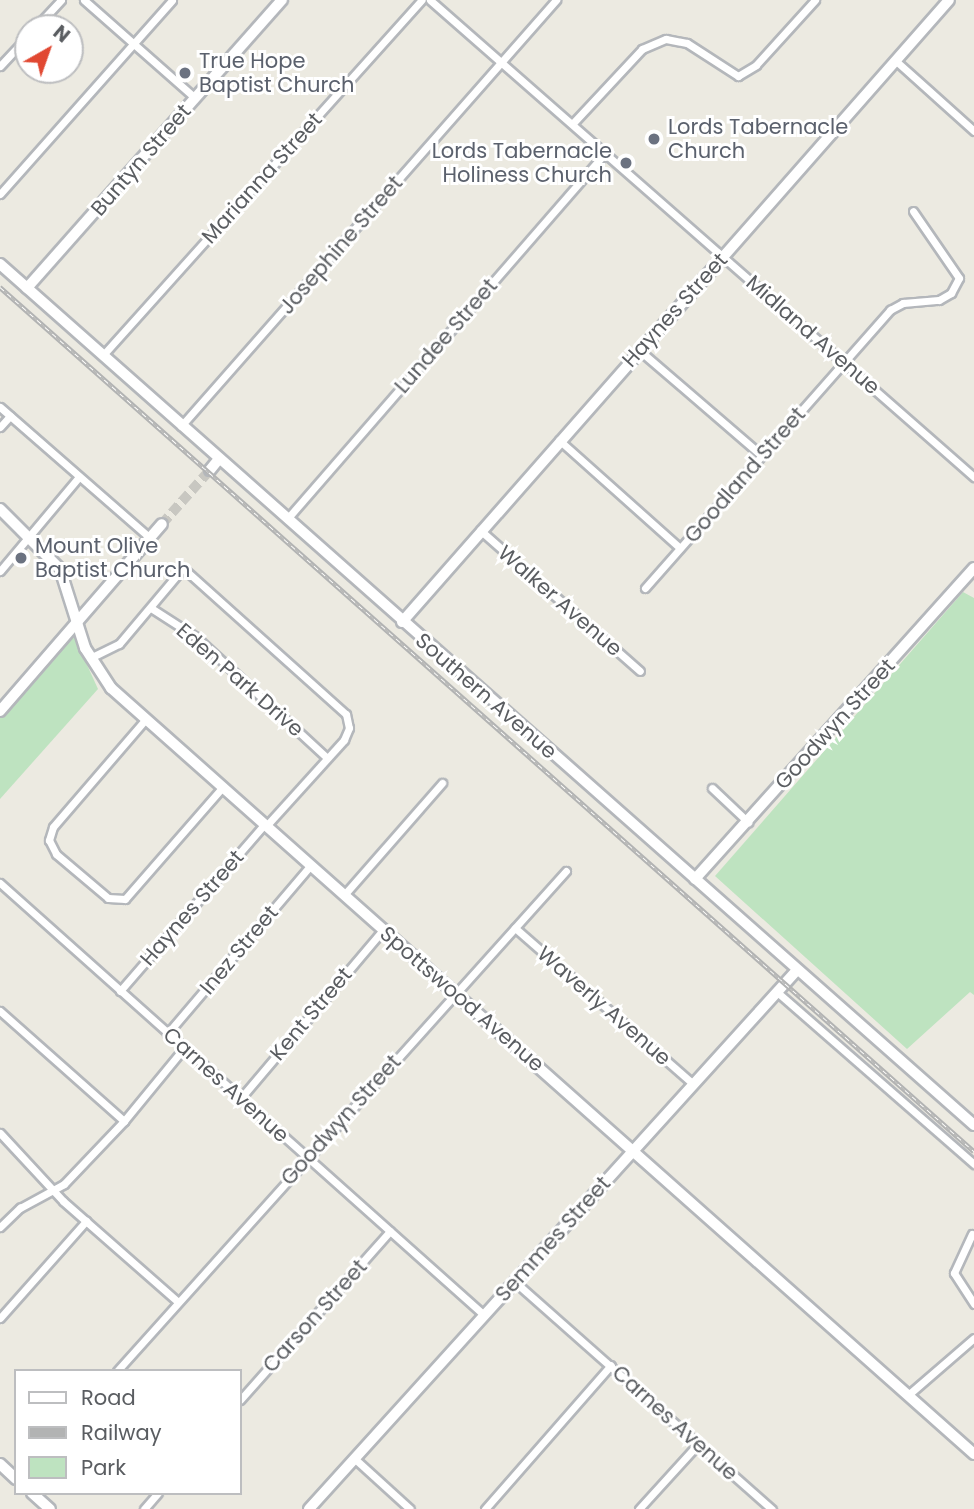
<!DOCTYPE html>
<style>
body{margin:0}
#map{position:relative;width:974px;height:1509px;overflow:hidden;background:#eceae1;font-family:Poppins,sans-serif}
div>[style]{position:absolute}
.green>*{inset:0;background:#bee3c0}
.secondary-tunnel>*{height:10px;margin-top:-5px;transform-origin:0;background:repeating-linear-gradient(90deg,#c8c7c1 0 10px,transparent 0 15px)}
.roads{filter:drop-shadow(2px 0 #b4b7bb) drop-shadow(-2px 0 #b4b7bb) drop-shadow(0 2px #b4b7bb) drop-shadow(0 -2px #b4b7bb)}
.street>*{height:7px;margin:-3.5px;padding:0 3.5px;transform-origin:3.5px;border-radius:3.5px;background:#fff}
.secondary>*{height:10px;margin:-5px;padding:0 5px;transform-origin:5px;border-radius:5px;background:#fff}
.rail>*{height:4.5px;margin-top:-2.25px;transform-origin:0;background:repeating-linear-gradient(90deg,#fff 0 5px,#b2b3b3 0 10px);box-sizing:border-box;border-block:2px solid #b2b3b3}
.dots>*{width:19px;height:19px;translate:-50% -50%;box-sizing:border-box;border:4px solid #fff;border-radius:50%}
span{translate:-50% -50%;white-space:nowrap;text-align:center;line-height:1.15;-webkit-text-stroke:6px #fff;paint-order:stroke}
.worship-label{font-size:21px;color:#5b616d}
.left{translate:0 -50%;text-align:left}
.right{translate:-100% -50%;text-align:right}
.street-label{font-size:21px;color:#5a5d61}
.legend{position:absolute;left:14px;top:1369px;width:228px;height:126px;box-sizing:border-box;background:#fff;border:2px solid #bdbec0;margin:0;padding:9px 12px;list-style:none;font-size:21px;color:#5a5d61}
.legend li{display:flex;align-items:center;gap:14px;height:35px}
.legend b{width:35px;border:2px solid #bdbec0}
.north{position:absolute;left:14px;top:14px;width:70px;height:70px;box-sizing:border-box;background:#fff;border:2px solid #bdbec0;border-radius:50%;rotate:40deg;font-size:19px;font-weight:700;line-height:28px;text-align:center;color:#5a5d61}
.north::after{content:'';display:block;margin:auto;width:24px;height:32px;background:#e14832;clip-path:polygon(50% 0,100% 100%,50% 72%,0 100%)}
</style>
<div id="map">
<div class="green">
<i style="clip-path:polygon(963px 592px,974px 598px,974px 995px,970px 992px,907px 1049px,715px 876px)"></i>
<i style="clip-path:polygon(73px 634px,98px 689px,0 799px,0 717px)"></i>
</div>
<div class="secondary-tunnel">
<i style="left:162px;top:524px;width:72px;rotate:-48.4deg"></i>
</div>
<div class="roads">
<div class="street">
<i style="left:84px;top:0;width:148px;rotate:41.4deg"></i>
<i style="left:430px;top:0;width:724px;rotate:41.25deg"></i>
<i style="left:35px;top:28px;width:38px;rotate:-47deg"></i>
<i style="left:896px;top:61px;width:105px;rotate:41.9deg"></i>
<i style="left:0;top:66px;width:41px;rotate:-47deg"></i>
<i style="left:574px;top:122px;width:100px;rotate:-47deg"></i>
<i style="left:642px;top:49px;width:26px;rotate:-23deg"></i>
<i style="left:666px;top:39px;width:21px;rotate:11deg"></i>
<i style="left:687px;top:43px;width:61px;rotate:32.9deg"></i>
<i style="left:738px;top:76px;width:21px;rotate:-31deg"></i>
<i style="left:756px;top:65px;width:88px;rotate:-47.8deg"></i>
<i style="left:0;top:194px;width:259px;rotate:-48.4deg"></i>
<i style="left:639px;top:350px;width:161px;rotate:40.7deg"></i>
<i style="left:103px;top:355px;width:477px;rotate:-48.1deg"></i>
<i style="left:0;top:407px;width:199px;rotate:41.1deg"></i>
<i style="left:181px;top:426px;width:568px;rotate:-48.64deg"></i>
<i style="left:0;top:427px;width:15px;rotate:-48deg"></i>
<i style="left:559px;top:440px;width:162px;rotate:41.8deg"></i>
<i style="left:287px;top:519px;width:485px;rotate:-49deg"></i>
<i style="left:480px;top:530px;width:213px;rotate:41.4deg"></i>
<i style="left:0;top:571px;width:123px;rotate:-50deg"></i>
<i style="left:645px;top:588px;width:371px;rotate:-48.6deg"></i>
<i style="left:890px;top:310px;width:15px;rotate:-28deg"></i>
<i style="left:903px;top:303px;width:36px;rotate:-5deg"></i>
<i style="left:939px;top:300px;width:14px;rotate:-30deg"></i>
<i style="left:951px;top:293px;width:17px;rotate:-62deg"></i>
<i style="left:959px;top:278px;width:81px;rotate:-124.5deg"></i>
<i style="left:151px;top:608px;width:54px;rotate:32.8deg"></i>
<i style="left:196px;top:637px;width:177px;rotate:42.7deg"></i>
<i style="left:90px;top:658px;width:32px;rotate:-26deg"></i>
<i style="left:119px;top:644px;width:99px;rotate:-49.9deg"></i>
<i style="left:183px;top:568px;width:219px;rotate:41.9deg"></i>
<i style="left:346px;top:714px;width:14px;rotate:78deg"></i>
<i style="left:349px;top:728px;width:13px;rotate:113deg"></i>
<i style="left:344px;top:740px;width:116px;rotate:132.2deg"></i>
<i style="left:145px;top:720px;width:141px;rotate:130.7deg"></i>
<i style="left:53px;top:827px;width:14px;rotate:107deg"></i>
<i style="left:49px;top:840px;width:16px;rotate:63deg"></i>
<i style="left:56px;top:854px;width:68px;rotate:40.2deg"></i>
<i style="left:108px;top:898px;width:17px;rotate:3deg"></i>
<i style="left:125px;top:899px;width:147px;rotate:-48.9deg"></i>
<i style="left:712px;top:788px;width:50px;rotate:43.4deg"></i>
<i style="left:0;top:883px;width:649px;rotate:41.75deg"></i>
<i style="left:344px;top:895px;width:149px;rotate:-48.8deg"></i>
<i style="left:515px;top:928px;width:237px;rotate:41.2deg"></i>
<i style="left:120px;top:991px;width:220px;rotate:-49.1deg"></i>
<i style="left:777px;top:992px;width:262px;rotate:41.1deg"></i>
<i style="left:0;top:1011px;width:166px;rotate:41.6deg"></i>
<i style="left:167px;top:1034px;width:221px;rotate:-49.6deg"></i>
<i style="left:240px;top:1099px;width:221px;rotate:-49.8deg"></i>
<i style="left:0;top:1133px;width:93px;rotate:47.2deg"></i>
<i style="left:63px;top:1201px;width:153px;rotate:41.3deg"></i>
<i style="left:0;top:1227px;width:28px;rotate:-44deg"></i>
<i style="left:20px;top:1208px;width:50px;rotate:-28.6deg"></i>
<i style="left:64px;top:1184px;width:87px;rotate:-46.4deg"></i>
<i style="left:124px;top:1121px;width:94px;rotate:-50.6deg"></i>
<i style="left:972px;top:1234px;width:43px;rotate:114.8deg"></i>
<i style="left:954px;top:1273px;width:37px;rotate:57deg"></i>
<i style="left:515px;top:1282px;width:343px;rotate:41.5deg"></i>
<i style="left:0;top:1318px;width:130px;rotate:-48.4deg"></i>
<i style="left:117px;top:1371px;width:672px;rotate:-48.08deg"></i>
<i style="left:908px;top:1395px;width:87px;rotate:-40.8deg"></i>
<i style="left:240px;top:1400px;width:226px;rotate:-48.4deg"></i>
<i style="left:355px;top:1459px;width:74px;rotate:42.3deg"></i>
<i style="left:144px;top:1509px;width:21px;rotate:-49deg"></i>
<i style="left:485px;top:1509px;width:191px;rotate:-48.8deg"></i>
<i style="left:639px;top:1509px;width:89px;rotate:-47.7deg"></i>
</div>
<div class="secondary">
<i style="left:0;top:264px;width:1300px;rotate:41.48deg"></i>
<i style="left:27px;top:288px;width:385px;rotate:-48.5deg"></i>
<i style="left:210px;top:470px;width:13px;rotate:-51deg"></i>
<i style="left:0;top:509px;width:85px;rotate:45deg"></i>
<i style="left:60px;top:569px;width:83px;rotate:72.4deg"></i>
<i style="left:85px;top:648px;width:48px;rotate:57deg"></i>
<i style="left:111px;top:688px;width:1154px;rotate:41.59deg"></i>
<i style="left:402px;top:622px;width:828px;rotate:-48.67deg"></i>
<i style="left:0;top:711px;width:247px;rotate:-49.1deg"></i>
<i style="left:695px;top:879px;width:418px;rotate:-48.1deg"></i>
<i style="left:0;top:1464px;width:22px;rotate:43deg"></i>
<i style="left:32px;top:1493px;width:24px;rotate:42deg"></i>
<i style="left:309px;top:1509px;width:727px;rotate:-47.84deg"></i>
</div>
</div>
<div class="rail">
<i style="left:0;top:287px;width:1302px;rotate:41.58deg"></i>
</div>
<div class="dots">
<i style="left:185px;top:73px;background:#6b7280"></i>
<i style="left:654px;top:139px;background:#6b7280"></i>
<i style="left:626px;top:163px;background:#6b7280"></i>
<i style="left:21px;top:558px;background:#6b7280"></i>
</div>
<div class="worship-label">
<span class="left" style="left:199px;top:73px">True Hope<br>Baptist Church</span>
<span class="left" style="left:668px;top:139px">Lords Tabernacle<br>Church</span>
<span class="right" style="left:612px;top:163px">Lords Tabernacle<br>Holiness Church</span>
<span class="left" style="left:35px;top:558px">Mount Olive<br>Baptist Church</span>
</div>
<div class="street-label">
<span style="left:141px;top:160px;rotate:-49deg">Buntyn Street</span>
<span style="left:262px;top:178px;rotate:-48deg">Marianna Street</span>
<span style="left:341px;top:245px;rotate:-49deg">Josephine Street</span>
<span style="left:675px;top:310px;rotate:-48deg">Haynes Street</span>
<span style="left:813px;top:335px;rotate:41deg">Midland Avenue</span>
<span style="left:446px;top:336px;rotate:-49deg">Lundee Street</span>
<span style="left:745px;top:475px;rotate:-49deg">Goodland Street</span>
<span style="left:560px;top:601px;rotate:41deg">Walker Avenue</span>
<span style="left:240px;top:680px;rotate:41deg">Eden Park Drive</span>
<span style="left:486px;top:696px;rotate:41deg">Southern Avenue</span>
<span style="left:835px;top:724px;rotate:-48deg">Goodwyn Street</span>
<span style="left:192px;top:908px;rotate:-49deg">Haynes Street</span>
<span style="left:239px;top:950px;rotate:-50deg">Inez Street</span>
<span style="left:462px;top:999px;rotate:41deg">Spottswood Avenue</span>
<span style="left:604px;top:1006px;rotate:41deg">Waverly Avenue</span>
<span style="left:311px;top:1014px;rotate:-50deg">Kent Street</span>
<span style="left:226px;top:1085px;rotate:42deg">Carnes Avenue</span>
<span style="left:341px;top:1120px;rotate:-48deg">Goodwyn Street</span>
<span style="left:553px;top:1239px;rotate:-48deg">Semmes Street</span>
<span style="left:315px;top:1316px;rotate:-48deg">Carson Street</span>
<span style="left:675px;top:1423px;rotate:42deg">Carnes Avenue</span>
</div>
<ul class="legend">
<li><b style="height:9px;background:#fff"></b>Road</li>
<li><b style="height:9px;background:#b2b3b3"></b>Railway</li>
<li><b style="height:19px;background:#bee3c0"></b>Park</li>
</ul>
<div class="north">N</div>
</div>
